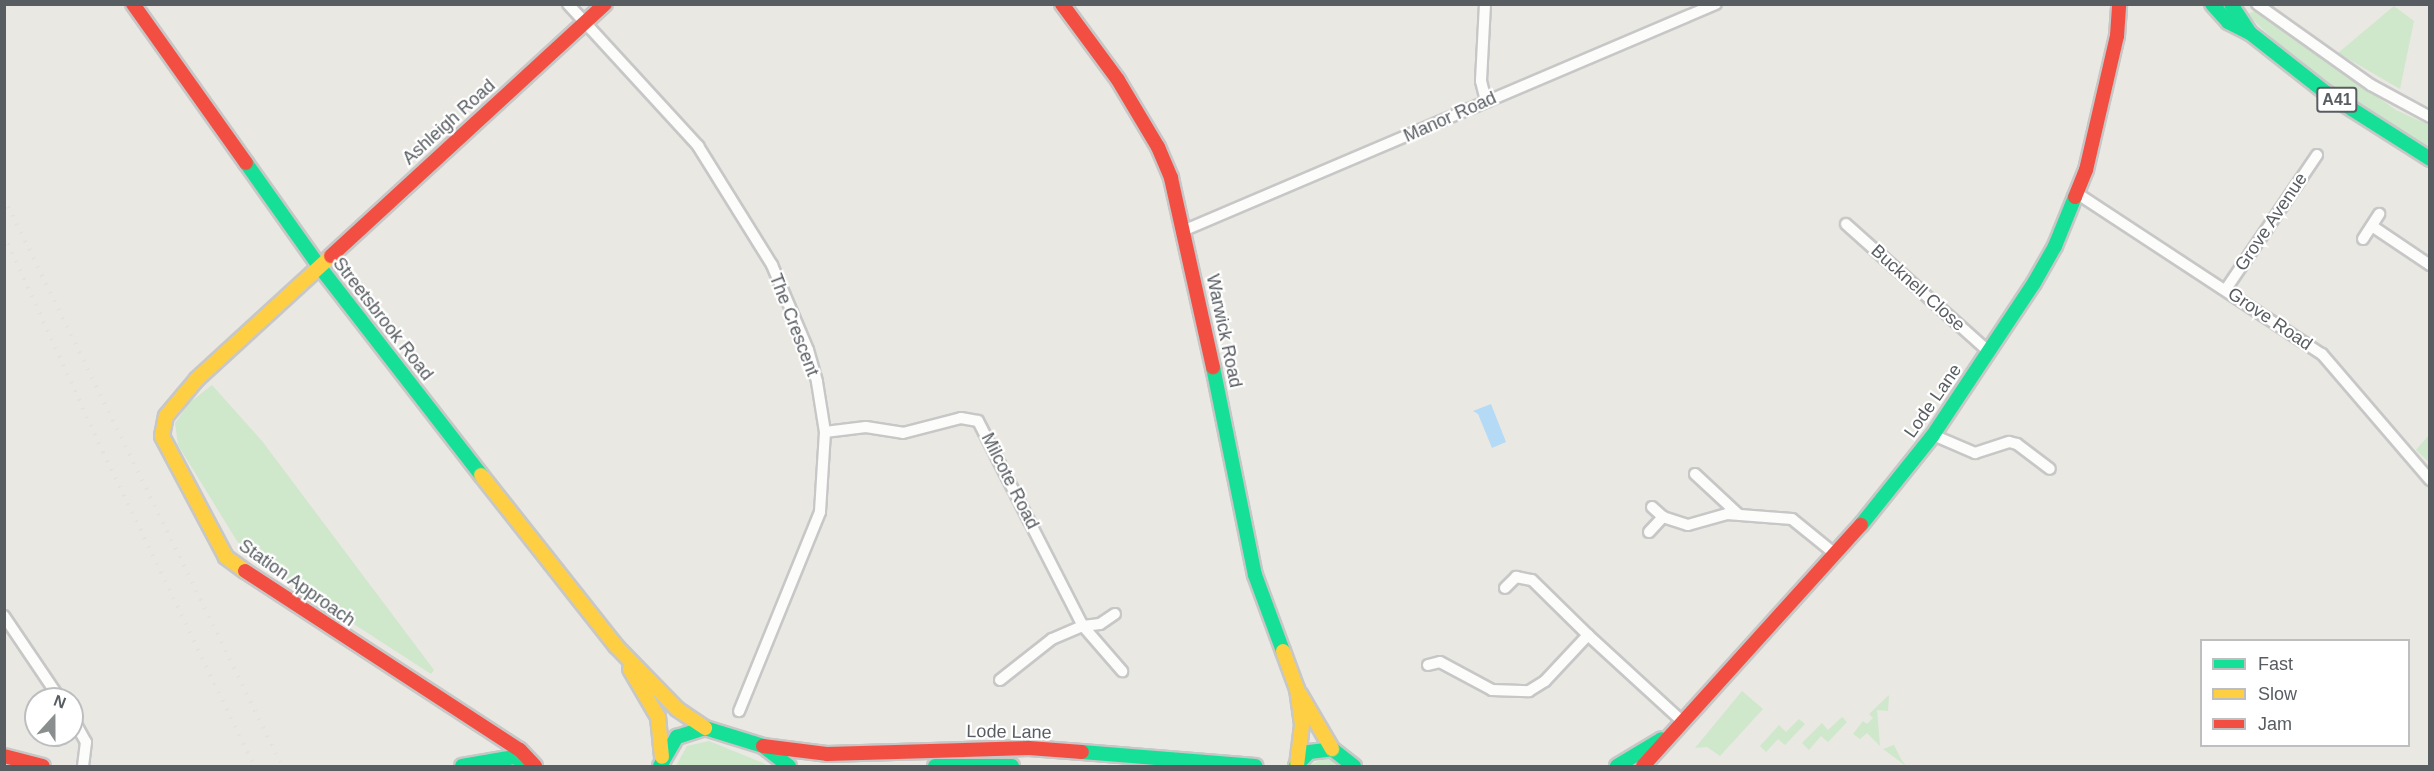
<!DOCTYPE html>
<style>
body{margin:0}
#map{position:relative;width:2434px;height:771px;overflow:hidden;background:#eae8e2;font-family:Helvetica,sans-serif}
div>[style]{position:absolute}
.green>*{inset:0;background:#cfe7cb}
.water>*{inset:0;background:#b4daf6}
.roads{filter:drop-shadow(2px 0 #c7c7c7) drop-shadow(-2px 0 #c7c7c7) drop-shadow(0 2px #c7c7c7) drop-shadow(0 -2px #c7c7c7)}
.street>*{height:10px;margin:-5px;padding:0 5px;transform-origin:5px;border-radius:5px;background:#fcfcfb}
.fast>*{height:14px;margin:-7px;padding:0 7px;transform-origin:7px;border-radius:7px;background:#16e098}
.slow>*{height:14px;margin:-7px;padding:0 7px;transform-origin:7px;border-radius:7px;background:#ffcf43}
.jam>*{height:14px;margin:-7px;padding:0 7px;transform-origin:7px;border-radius:7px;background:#f24e42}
.rail>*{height:4px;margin-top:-2px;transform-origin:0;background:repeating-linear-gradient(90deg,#e2e2e1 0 1.5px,transparent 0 9.5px)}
span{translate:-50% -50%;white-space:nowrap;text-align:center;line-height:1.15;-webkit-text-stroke:4.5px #fff;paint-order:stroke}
.shield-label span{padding:2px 4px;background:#fff;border:2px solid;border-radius:4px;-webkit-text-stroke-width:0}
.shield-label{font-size:16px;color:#585d62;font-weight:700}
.street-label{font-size:18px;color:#585d62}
.frame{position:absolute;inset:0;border:6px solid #585d62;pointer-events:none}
.legend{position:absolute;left:2200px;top:639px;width:210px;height:108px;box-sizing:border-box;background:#fff;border:2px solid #bcbec0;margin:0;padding:8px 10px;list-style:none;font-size:18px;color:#585d62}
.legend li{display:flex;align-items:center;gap:12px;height:30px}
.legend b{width:30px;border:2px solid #bcbec0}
.north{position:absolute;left:24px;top:687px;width:60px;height:60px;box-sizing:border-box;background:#fff;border:2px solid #bcbec0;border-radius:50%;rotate:21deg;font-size:16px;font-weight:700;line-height:24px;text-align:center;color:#585d62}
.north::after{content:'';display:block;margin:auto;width:21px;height:27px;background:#8b8e8f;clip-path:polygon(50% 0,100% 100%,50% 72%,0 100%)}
</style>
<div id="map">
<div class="green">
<i style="clip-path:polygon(2394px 6px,2414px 21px,2400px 89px,2338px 53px)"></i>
<i style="clip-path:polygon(2255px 11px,2396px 110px,2429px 125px,2429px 149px,2300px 65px,2247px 14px)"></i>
<i style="clip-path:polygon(212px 385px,262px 441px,434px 670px,431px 674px,255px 560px,237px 541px,178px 445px,175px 423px,189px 403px)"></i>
<i style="clip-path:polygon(2429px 435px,2429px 462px,2416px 450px)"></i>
<i style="clip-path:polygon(1742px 691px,1763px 709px,1720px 756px,1707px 747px,1695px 748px)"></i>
<i style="clip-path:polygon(1889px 695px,1888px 711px,1877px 710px,1880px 746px,1867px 733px,1860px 739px,1853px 734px,1863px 721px,1867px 724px,1873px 718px,1869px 714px)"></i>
<i style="clip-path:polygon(1842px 717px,1847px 722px,1828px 742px,1821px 736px,1809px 750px,1802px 743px,1822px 723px,1828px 730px)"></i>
<i style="clip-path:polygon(1799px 719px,1805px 724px,1785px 745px,1778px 739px,1766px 752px,1760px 746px,1779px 725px,1786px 732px)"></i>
<i style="clip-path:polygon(709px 741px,763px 763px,768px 766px,676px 766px,687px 746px)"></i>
<i style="clip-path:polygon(1894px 745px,1901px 759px,1906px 766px,1883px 749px)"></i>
<i style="clip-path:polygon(1324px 758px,1331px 759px,1343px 766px,1308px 766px)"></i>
</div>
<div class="water">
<i style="clip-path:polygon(1491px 404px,1506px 442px,1492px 448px,1478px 414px,1473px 411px)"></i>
</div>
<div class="roads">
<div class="street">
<i style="left:568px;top:4px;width:193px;rotate:47.5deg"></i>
<i style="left:698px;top:146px;width:140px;rotate:58.1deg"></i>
<i style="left:772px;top:265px;width:92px;rotate:67deg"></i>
<i style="left:808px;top:350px;width:33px;rotate:74deg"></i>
<i style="left:817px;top:382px;width:51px;rotate:80.9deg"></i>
<i style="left:825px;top:432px;width:80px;rotate:93.6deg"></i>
<i style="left:820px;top:512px;width:215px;rotate:112.1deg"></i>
<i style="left:1485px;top:4px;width:77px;rotate:93deg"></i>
<i style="left:1481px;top:81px;width:21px;rotate:76deg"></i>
<i style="left:2257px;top:4px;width:140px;rotate:35.4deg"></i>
<i style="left:2371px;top:85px;width:67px;rotate:28.5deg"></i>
<i style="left:2078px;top:194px;width:292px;rotate:33.3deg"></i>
<i style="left:2322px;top:354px;width:166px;rotate:49.4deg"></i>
<i style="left:1846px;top:224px;width:192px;rotate:41.8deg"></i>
<i style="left:2372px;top:226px;width:70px;rotate:33.9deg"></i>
<i style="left:1185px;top:230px;width:577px;rotate:-23.06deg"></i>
<i style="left:2363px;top:239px;width:30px;rotate:-57deg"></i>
<i style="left:2226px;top:289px;width:162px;rotate:-55.8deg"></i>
<i style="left:825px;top:432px;width:41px;rotate:-7deg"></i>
<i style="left:866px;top:427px;width:37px;rotate:9deg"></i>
<i style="left:903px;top:433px;width:60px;rotate:-14.5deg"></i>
<i style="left:961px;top:418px;width:17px;rotate:10deg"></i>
<i style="left:978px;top:421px;width:230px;rotate:62.9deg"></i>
<i style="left:1083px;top:626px;width:60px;rotate:49.1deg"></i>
<i style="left:1933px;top:435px;width:46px;rotate:23.2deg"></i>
<i style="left:1975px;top:453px;width:36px;rotate:-18deg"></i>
<i style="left:2009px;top:442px;width:8px;rotate:14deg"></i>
<i style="left:2017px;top:444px;width:41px;rotate:37.1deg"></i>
<i style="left:1695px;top:474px;width:59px;rotate:42.9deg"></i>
<i style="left:1652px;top:507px;width:15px;rotate:42deg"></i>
<i style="left:1663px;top:517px;width:26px;rotate:18deg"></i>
<i style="left:1688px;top:525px;width:41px;rotate:-15.8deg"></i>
<i style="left:1727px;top:514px;width:65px;rotate:4.4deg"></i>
<i style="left:1792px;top:519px;width:55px;rotate:39.1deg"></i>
<i style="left:1649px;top:532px;width:21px;rotate:-47deg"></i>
<i style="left:1505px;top:588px;width:16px;rotate:-45deg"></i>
<i style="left:1516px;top:577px;width:16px;rotate:11deg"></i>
<i style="left:1532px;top:580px;width:78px;rotate:44.5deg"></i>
<i style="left:4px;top:616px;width:100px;rotate:56deg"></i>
<i style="left:1428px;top:665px;width:12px;rotate:-14deg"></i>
<i style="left:1440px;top:662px;width:59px;rotate:28.3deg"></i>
<i style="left:1492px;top:690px;width:37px;rotate:2deg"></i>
<i style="left:1529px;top:691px;width:19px;rotate:-32deg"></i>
<i style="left:1545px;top:681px;width:63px;rotate:-46.9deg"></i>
<i style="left:1588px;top:635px;width:129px;rotate:42.5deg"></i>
<i style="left:1000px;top:680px;width:66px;rotate:-38.3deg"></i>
<i style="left:1052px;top:639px;width:34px;rotate:-23deg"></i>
<i style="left:1083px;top:626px;width:17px;rotate:-7deg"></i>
<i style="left:1100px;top:624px;width:18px;rotate:-34deg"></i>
<i style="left:72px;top:717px;width:29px;rotate:61deg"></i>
<i style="left:86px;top:742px;width:24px;rotate:97deg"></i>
</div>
<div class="fast">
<i style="left:2212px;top:4px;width:24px;rotate:48deg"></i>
<i style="left:2228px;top:22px;width:25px;rotate:27deg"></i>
<i style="left:2250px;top:33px;width:95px;rotate:38.2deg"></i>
<i style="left:2325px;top:92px;width:125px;rotate:32.5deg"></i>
<i style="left:2231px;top:4px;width:33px;rotate:57deg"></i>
<i style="left:246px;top:163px;width:126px;rotate:54.7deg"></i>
<i style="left:319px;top:266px;width:264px;rotate:52.2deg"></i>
<i style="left:1213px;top:367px;width:212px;rotate:78.6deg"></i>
<i style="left:1255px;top:575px;width:81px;rotate:69.8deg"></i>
<i style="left:1861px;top:525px;width:115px;rotate:-51.3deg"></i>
<i style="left:1933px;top:435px;width:182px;rotate:-56.4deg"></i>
<i style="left:2034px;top:283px;width:43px;rotate:-60.4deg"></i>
<i style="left:2055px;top:246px;width:53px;rotate:-67.8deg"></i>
<i style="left:1082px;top:752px;width:174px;rotate:4.6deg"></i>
<i style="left:462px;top:766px;width:53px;rotate:-9.8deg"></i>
<i style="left:514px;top:757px;width:19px;rotate:25deg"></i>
<i style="left:660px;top:766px;width:34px;rotate:-60deg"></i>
<i style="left:677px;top:737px;width:29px;rotate:-18deg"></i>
<i style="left:705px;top:728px;width:61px;rotate:17.2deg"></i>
<i style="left:763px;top:746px;width:33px;rotate:38deg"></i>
<i style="left:935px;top:766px;width:77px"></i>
<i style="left:1296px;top:766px;width:19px;rotate:-47deg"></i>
<i style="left:1309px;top:752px;width:23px;rotate:-7deg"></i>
<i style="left:1332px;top:749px;width:28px;rotate:38deg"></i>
<i style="left:1617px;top:766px;width:52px;rotate:-31deg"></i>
</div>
<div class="slow">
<i style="left:481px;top:475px;width:218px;rotate:51.7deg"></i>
<i style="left:616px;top:646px;width:88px;rotate:45.9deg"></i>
<i style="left:677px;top:709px;width:34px;rotate:34deg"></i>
<i style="left:245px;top:571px;width:24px;rotate:-144deg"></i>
<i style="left:226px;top:557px;width:137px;rotate:-117.9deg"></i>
<i style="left:162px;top:436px;width:20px;rotate:-79deg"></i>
<i style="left:166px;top:416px;width:48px;rotate:-50deg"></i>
<i style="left:197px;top:379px;width:182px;rotate:-42.5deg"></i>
<i style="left:1283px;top:651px;width:40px;rotate:69.8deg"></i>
<i style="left:1297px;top:689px;width:36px;rotate:82deg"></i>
<i style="left:1302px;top:725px;width:39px;rotate:97deg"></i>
<i style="left:630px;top:669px;width:56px;rotate:59.7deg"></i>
<i style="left:658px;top:717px;width:40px;rotate:84.3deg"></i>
<i style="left:1300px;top:694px;width:64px;rotate:59.8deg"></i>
</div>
<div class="jam">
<i style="left:133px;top:4px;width:195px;rotate:54.6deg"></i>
<i style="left:1062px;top:4px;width:94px;rotate:53.6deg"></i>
<i style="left:1118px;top:80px;width:78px;rotate:59.2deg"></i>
<i style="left:1158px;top:147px;width:34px;rotate:67deg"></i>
<i style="left:1171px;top:178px;width:194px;rotate:77.5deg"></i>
<i style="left:2075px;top:197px;width:29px;rotate:-68deg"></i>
<i style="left:2086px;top:170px;width:138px;rotate:-77deg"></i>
<i style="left:2117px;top:36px;width:32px;rotate:-86deg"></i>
<i style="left:331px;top:256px;width:372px;rotate:-42.6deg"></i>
<i style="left:245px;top:571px;width:328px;rotate:33.1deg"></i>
<i style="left:520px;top:750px;width:22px;rotate:47deg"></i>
<i style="left:763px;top:746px;width:64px;rotate:7.1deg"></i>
<i style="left:827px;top:754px;width:202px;rotate:-1.7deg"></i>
<i style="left:1029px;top:748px;width:53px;rotate:4.3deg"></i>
<i style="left:4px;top:756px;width:40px;rotate:14.4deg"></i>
<i style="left:1643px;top:766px;width:325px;rotate:-47.9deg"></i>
</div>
</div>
<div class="rail">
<i style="left:4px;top:198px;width:632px;rotate:63.92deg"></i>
<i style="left:4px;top:235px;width:239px;rotate:65.5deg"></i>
<i style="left:103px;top:452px;width:348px;rotate:64.3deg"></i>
</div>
<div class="shield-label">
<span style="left:2337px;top:100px">A41</span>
</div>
<div class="street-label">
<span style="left:1450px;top:117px;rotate:-24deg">Manor Road</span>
<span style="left:449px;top:122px;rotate:-42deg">Ashleigh Road</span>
<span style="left:2271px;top:222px;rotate:-56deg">Grove Avenue</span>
<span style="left:1918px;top:288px;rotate:42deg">Bucknell Close</span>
<span style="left:383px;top:319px;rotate:52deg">Streetsbrook Road</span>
<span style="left:2270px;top:319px;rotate:34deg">Grove Road</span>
<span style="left:794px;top:325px;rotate:69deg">The Crescent</span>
<span style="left:1224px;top:331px;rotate:78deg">Warwick Road</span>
<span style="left:1933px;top:401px;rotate:-55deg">Lode Lane</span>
<span style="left:1010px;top:481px;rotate:63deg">Milcote Road</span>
<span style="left:297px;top:583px;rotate:35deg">Station Approach</span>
<span style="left:1009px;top:732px;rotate:1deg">Lode Lane</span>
</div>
<div class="frame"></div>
<ul class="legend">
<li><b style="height:8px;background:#16e098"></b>Fast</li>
<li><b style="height:8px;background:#ffcf43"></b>Slow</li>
<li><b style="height:8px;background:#f24e42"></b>Jam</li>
</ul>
<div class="north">N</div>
</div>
